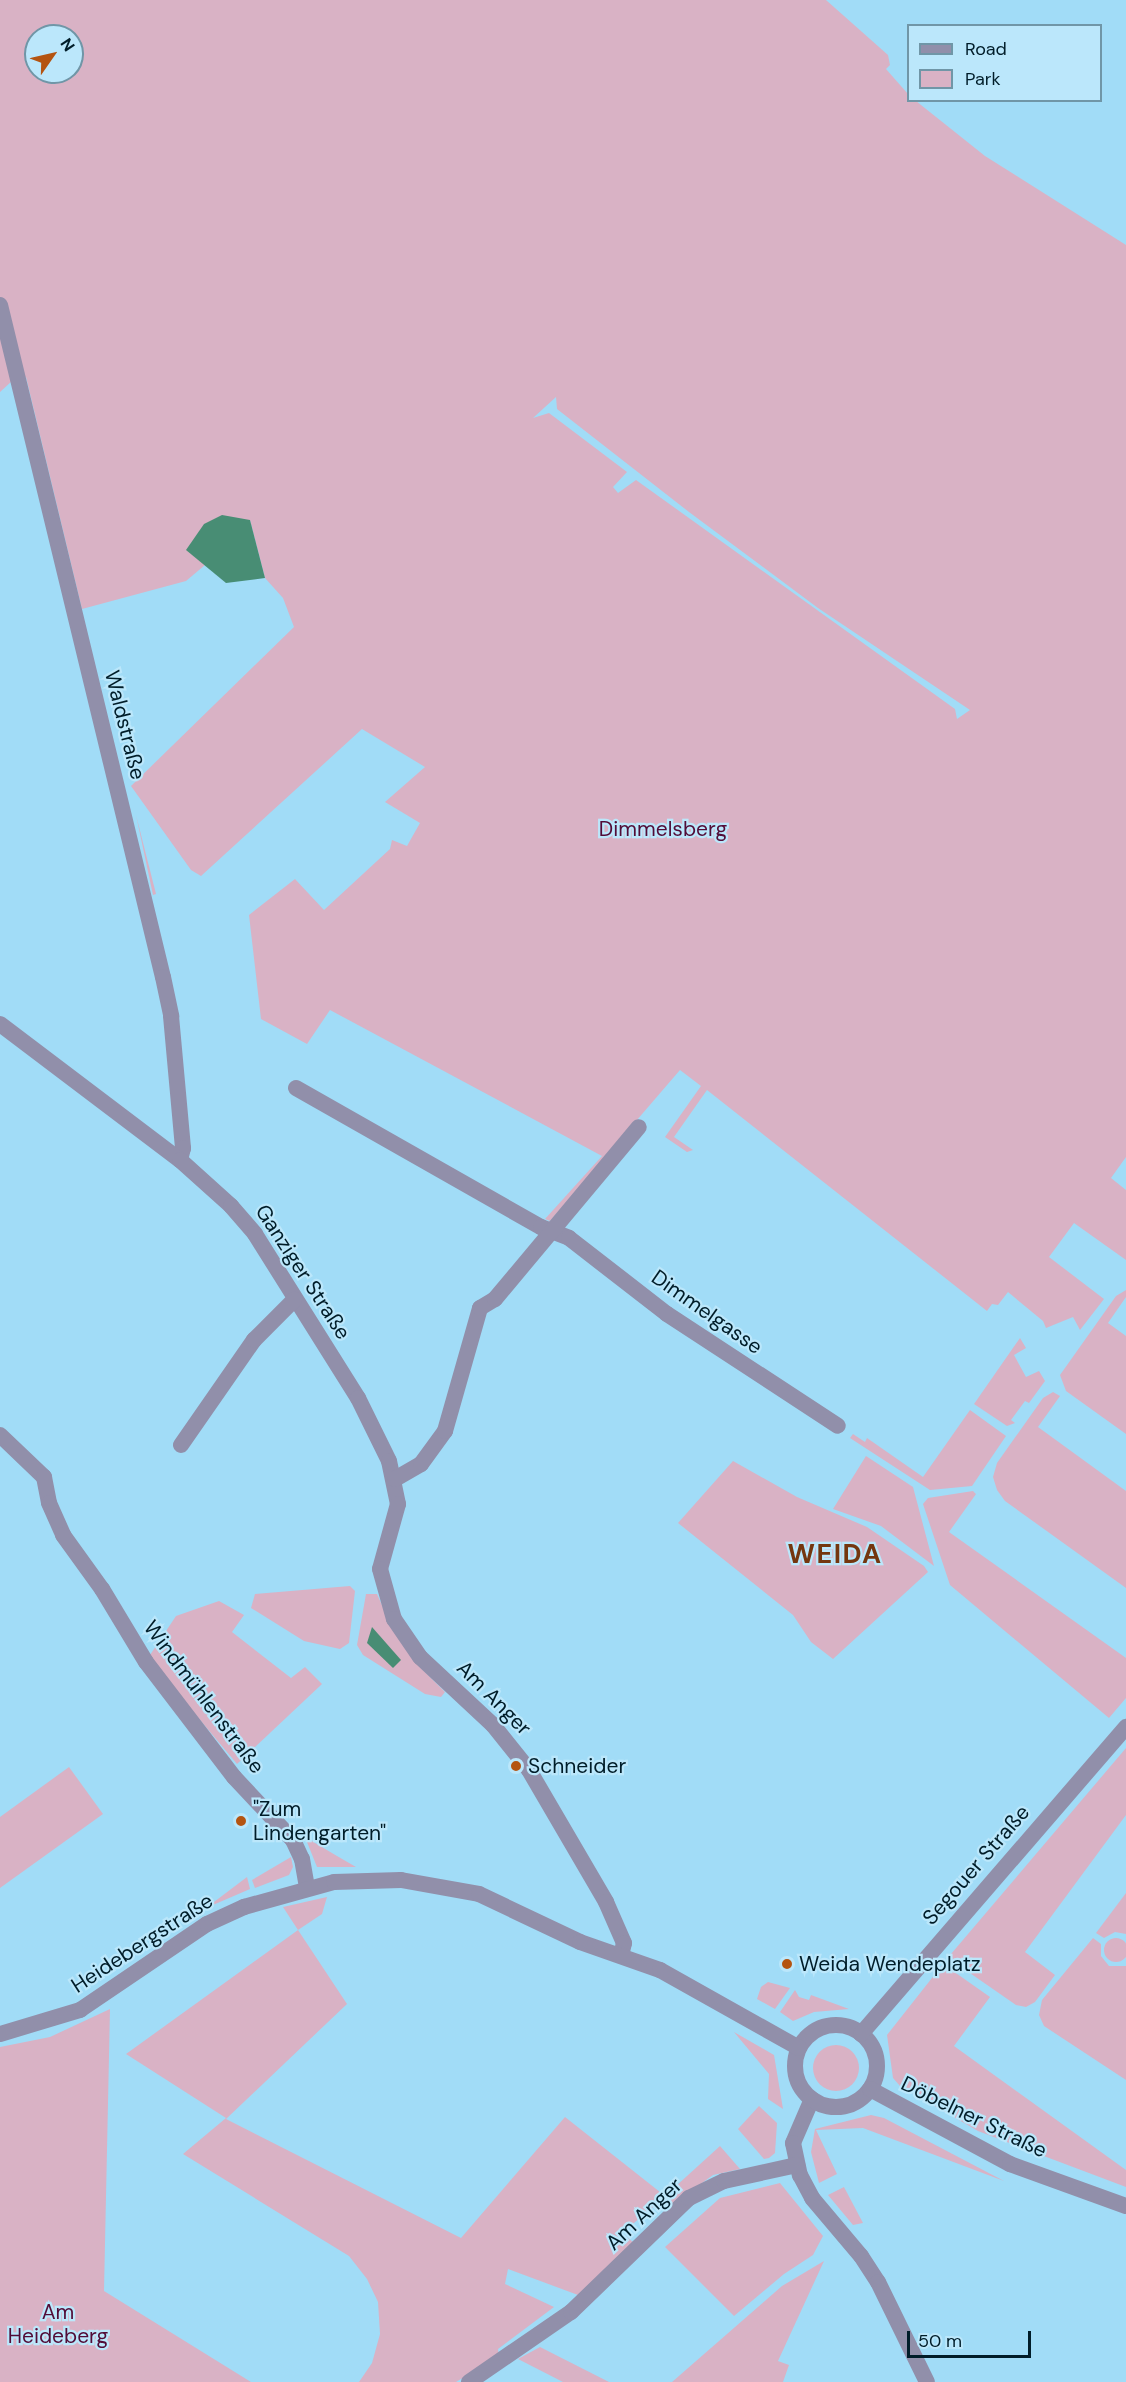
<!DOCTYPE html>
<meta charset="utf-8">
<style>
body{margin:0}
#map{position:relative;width:1126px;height:2382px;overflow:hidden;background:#a1dcf7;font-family:"DM Sans",sans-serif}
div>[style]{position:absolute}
.green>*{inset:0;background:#d9b2c5}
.round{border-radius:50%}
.water>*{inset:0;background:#488d74}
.minor>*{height:16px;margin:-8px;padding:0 8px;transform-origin:8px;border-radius:8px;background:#918faa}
.tertiary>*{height:16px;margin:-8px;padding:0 8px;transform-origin:8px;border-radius:8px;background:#918faa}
.tertiary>.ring{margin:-8px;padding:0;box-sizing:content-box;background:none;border:16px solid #918faa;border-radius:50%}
.dots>*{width:16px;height:16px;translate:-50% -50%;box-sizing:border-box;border:3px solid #bbe7fb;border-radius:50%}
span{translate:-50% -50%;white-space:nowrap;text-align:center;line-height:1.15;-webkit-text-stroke:4.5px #bbe7fb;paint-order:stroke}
.street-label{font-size:21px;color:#001d29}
.park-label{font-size:21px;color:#520c37}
.poi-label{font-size:21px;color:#001d29}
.left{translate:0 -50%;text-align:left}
.district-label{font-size:27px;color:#74360f;font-weight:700;letter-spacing:1.5px}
.legend{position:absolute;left:907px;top:24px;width:195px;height:78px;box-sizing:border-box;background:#bbe7fb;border:2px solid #7096a7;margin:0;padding:8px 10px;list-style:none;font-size:18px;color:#001d29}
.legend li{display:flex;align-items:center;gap:12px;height:30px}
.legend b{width:30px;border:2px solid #7096a7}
.north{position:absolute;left:24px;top:24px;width:60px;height:60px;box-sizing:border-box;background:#bbe7fb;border:2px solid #7096a7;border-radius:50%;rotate:56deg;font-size:16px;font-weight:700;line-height:24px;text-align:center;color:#001d29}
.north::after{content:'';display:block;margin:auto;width:21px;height:27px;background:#b45411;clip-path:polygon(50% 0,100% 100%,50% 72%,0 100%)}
.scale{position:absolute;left:907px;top:2331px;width:124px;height:27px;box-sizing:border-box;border:3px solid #001d29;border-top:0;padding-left:8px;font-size:18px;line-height:21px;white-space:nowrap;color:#001d29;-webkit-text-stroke:4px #bbe7fb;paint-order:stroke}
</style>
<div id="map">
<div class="green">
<i style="clip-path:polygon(evenodd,0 0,826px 0,888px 55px,890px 65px,886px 69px,908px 94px,908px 100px,916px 101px,985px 156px,1126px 245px,1126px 1157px,1111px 1178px,1126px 1190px,1126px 1260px,1074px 1223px,1049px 1257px,1104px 1299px,1080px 1330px,1073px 1317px,1046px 1328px,1043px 1321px,1008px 1292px,998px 1305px,992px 1304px,987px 1311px,707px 1090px,674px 1137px,693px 1150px,687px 1152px,665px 1137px,701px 1086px,680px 1070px,550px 1221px,545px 1219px,602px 1156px,330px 1010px,307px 1044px,261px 1019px,249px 915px,295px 879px,324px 910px,390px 849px,392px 840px,407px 846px,420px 823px,385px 802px,425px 767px,362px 729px,201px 876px,191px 870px,131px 786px,294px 627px,283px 598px,265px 578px,250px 520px,187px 550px,205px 565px,186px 581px,82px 609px,26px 377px,12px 381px,0 392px,0 0,36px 36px,72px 36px,72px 72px,36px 72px,36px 36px,0 0,556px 397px,557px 409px,689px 512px,818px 608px,970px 710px,957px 719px,955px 709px,636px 480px,618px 493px,613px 487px,627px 472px,549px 413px,533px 418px,556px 397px)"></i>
<i style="clip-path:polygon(136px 815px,156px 894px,153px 895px)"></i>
<i style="clip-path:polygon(1126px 1290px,1126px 1297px,1108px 1323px,1126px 1336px,1126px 1434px,1066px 1391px,1060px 1375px,1116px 1296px)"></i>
<i style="clip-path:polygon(1020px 1338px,1026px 1348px,1014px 1355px,1026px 1377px,1039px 1371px,1045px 1381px,1029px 1403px,1025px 1401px,1011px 1420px,1015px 1423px,1007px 1426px,974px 1404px)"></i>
<i style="clip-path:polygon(1053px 1392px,1060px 1396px,1038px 1427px,1126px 1491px,1126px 1588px,1005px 1501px,997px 1490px,993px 1477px,997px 1463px,1043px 1398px)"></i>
<i style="clip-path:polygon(970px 1410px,1006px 1436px,972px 1486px,930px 1490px,850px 1438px,853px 1434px,865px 1442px,867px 1438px,923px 1477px)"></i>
<i style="clip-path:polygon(866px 1456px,913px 1487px,934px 1566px,881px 1526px,833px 1509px)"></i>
<i style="clip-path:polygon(733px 1461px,797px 1497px,867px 1527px,924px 1566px,928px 1572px,833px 1659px,811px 1642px,793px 1615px,678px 1523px)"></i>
<i style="clip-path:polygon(973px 1491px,976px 1494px,949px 1532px,1126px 1658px,1126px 1698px,1109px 1718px,950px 1585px,923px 1504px,928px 1498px)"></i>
<i style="clip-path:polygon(350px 1586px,355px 1591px,349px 1643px,340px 1649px,304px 1641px,251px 1608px,255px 1594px)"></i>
<i style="clip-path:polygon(366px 1594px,377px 1594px,390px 1623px,420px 1667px,445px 1692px,441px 1697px,425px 1694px,363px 1655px,357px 1645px)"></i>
<i style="clip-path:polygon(219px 1601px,244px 1615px,232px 1632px,291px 1678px,305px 1667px,322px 1684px,237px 1764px,148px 1658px,176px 1616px)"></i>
<i style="clip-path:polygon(1126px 1748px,1126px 1815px,1025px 1952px,1055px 1975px,1035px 2002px,1026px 2007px,1016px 2005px,954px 1962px,951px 1954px)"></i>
<i style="clip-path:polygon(69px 1767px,103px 1814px,0 1888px,0 1817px)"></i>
<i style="clip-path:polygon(305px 1837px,337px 1856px,356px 1867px,317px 1867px)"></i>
<i style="clip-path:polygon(291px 1857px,293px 1867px,289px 1875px,255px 1888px,252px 1880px)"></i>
<i style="clip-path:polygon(247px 1877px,250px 1889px,206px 1908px)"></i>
<i style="clip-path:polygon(1126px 1893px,1126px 1934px,1115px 1932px,1104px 1938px,1096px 1933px)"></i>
<i style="clip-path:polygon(327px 1897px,322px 1914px,298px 1930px,347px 2004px,226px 2119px,461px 2238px,565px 2117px,665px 2196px,720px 2146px,740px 2169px,713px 2175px,672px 2205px,665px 2197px,622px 2233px,634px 2243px,578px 2295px,508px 2269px,505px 2284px,554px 2307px,498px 2349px,499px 2356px,456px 2382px,359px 2382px,372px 2363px,380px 2334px,378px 2302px,367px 2279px,349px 2256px,183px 2154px,226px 2118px,126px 2054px,298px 1930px,283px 1907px)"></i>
<i class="round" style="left:1104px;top:1938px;width:24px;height:24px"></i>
<i style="clip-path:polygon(1093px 1938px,1101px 1944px,1101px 1956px,1109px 1966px,1126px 1966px,1126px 2080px,1044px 2026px,1039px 2015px,1042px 2000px)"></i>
<i style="clip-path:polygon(943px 1964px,990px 1997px,954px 2046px,1126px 2170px,1126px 2187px,978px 2131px,900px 2086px,893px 2078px,887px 2035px)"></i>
<i style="clip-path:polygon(768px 1982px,790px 1988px,775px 2009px,757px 1999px,761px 1987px)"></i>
<i style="clip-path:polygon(795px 1990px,799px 1997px,809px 2000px,811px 1995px,849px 2009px,814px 2012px,793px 2021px,780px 2012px)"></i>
<i style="clip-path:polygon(110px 2009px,104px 2291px,251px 2382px,0 2382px,0 2047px,50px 2037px)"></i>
<i style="clip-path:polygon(734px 2032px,774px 2055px,783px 2109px,768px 2099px,769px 2074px)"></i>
<i class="round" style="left:813px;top:2045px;width:46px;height:46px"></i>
<i style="clip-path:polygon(759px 2106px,777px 2123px,775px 2153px,769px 2158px,764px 2159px,738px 2129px)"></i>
<i style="clip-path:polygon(871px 2115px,884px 2118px,1004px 2181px,863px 2128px,816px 2130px,837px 2174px,819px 2183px,811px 2152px,815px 2129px)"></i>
<i style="clip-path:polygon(780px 2183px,823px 2236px,813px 2255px,784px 2274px,734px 2316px,665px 2247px,720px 2198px)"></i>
<i style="clip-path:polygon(844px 2187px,863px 2223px,853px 2225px,828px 2195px)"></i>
<i style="clip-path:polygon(824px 2261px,778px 2361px,789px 2365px,783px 2382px,672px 2382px,782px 2286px)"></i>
<i style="clip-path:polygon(540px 2347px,609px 2382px,563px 2382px,518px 2359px)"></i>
</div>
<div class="water">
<i style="clip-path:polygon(222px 515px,250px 520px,265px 578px,226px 583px,186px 550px,204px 524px)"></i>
<i style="clip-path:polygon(372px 1627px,401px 1660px,393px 1668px,367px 1643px)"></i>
</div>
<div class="minor">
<i style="left:0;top:305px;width:691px;rotate:76.37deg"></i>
<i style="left:163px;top:977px;width:40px;rotate:78deg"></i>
<i style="left:171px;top:1016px;width:133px;rotate:84.8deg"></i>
<i style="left:183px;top:1148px;width:12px;rotate:104deg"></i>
<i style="left:0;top:1024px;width:226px;rotate:37.1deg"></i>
<i style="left:180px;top:1160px;width:69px;rotate:42deg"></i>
<i style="left:231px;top:1206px;width:37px;rotate:49deg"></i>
<i style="left:255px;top:1234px;width:194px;rotate:57.9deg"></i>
<i style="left:358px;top:1398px;width:70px;rotate:63.8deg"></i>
<i style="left:389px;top:1461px;width:44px;rotate:78.2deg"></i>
<i style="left:398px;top:1504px;width:67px;rotate:105.5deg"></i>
<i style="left:380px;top:1569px;width:52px;rotate:74.4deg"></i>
<i style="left:394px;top:1619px;width:46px;rotate:55.6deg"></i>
<i style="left:420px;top:1657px;width:100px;rotate:43deg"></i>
<i style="left:493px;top:1725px;width:58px;rotate:51.3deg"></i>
<i style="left:529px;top:1770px;width:153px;rotate:59.7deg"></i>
<i style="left:606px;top:1902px;width:45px;rotate:66.3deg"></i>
<i style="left:624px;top:1943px;width:13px;rotate:103deg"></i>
<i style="left:296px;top:1088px;width:282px;rotate:29.6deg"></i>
<i style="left:541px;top:1227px;width:30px;rotate:21deg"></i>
<i style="left:569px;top:1238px;width:124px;rotate:37.8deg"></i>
<i style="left:667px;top:1314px;width:204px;rotate:33.2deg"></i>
<i style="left:0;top:1435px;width:61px;rotate:43.7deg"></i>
<i style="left:44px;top:1477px;width:26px;rotate:79deg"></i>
<i style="left:49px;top:1503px;width:35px;rotate:66deg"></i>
<i style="left:63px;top:1535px;width:67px;rotate:54.2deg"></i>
<i style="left:102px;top:1589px;width:85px;rotate:58.9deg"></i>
<i style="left:146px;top:1662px;width:145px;rotate:52.6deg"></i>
<i style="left:234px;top:1777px;width:86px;rotate:46.9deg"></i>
<i style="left:293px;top:1840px;width:21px;rotate:65deg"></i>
<i style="left:302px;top:1859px;width:28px;rotate:80deg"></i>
<i style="left:181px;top:1445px;width:128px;rotate:-55.2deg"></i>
<i style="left:254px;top:1340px;width:57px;rotate:-45deg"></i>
<i style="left:395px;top:1479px;width:30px;rotate:-30deg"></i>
<i style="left:421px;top:1464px;width:41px;rotate:-54deg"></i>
<i style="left:445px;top:1431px;width:128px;rotate:-74.1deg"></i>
<i style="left:480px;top:1308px;width:17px;rotate:-31deg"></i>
<i style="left:495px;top:1299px;width:224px;rotate:-50.1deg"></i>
<i style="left:812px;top:2099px;width:48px;rotate:113.4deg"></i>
<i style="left:793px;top:2143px;width:33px;rotate:78deg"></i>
<i style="left:800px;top:2175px;width:26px;rotate:62deg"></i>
<i style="left:812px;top:2198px;width:76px;rotate:49.8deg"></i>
<i style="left:861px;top:2256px;width:31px;rotate:57deg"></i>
<i style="left:878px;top:2282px;width:111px;rotate:63.9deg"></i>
<i style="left:469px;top:2382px;width:124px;rotate:-34.5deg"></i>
<i style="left:571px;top:2312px;width:164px;rotate:-44deg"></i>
<i style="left:689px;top:2198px;width:39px;rotate:-26deg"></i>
<i style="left:724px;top:2181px;width:75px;rotate:-12.4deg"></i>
</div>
<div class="tertiary">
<i class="ring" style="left:795px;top:2025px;width:66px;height:66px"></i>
<i style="left:0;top:2034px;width:84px;rotate:-16.7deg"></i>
<i style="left:80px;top:2010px;width:153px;rotate:-34.1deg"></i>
<i style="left:207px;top:1924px;width:41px;rotate:-24.7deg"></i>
<i style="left:244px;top:1907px;width:93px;rotate:-15.5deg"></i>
<i style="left:334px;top:1882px;width:67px;rotate:-1.7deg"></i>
<i style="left:401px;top:1880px;width:79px;rotate:10.2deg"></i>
<i style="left:479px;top:1894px;width:112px;rotate:25.4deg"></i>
<i style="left:580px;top:1942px;width:85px;rotate:19.3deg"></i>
<i style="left:660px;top:1970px;width:159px;rotate:29.3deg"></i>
<i style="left:861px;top:2034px;width:406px;rotate:-49.2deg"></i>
<i style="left:870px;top:2089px;width:159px;rotate:28.2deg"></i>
<i style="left:1010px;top:2164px;width:123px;rotate:19.9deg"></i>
</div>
<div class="dots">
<i style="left:516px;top:1766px;background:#b45411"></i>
<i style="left:241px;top:1821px;background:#b45411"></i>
<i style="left:787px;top:1964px;background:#b45411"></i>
</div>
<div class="street-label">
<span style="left:125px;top:725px;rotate:76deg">Waldstraße</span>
<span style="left:303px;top:1272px;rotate:57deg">Ganziger Straße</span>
<span style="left:707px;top:1312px;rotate:35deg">Dimmelgasse</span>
<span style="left:204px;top:1697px;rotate:53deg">Windmühlenstraße</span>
<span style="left:494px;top:1698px;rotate:45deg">Am Anger</span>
<span style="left:976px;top:1865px;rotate:-49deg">Segouer Straße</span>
<span style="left:142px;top:1943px;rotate:-33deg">Heidebergstraße</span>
<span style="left:974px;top:2117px;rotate:26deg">Döbelner Straße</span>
<span style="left:644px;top:2214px;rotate:-43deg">Am Anger</span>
</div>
<div class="park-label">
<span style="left:663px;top:829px">Dimmelsberg</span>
<span style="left:58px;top:2324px">Am<br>Heideberg</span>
</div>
<div class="poi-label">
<span class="left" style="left:528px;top:1766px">Schneider</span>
<span class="left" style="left:253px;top:1821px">"Zum<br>Lindengarten"</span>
<span class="left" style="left:799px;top:1964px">Weida Wendeplatz</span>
</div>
<div class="district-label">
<span style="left:835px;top:1554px">WEIDA</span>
</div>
<ul class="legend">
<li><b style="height:8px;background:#918faa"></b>Road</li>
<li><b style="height:16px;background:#d9b2c5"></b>Park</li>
</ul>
<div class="north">N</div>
<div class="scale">50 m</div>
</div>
